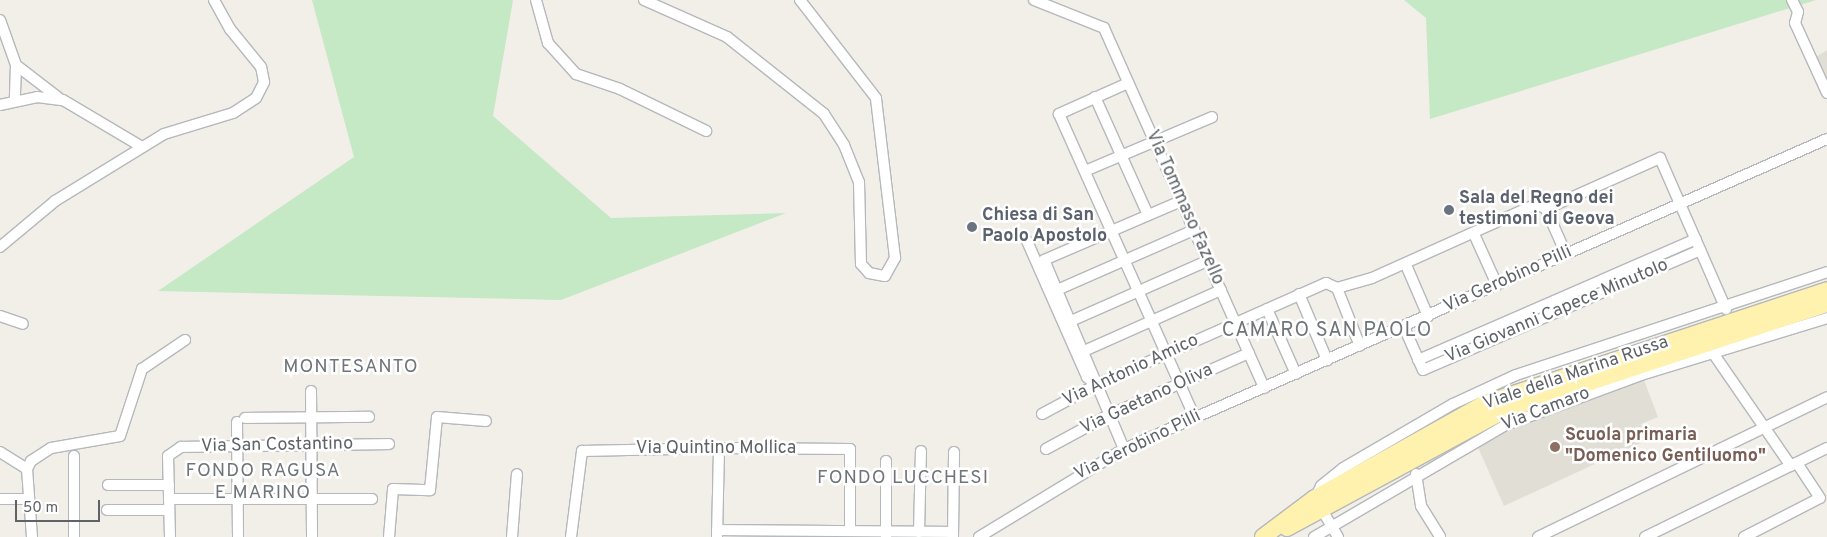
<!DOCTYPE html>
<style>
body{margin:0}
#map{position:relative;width:1827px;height:537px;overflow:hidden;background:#f1efe8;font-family:Overpass,sans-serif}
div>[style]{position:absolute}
.education>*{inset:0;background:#e1ded6}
.green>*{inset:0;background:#c5e8c5}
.roads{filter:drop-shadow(1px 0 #b5b8bc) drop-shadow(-1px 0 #b5b8bc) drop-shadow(0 1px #b5b8bc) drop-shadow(0 -1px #b5b8bc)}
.street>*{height:10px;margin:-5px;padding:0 5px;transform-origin:5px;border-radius:5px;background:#fff}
.primary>*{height:16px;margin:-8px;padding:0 8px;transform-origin:8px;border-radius:8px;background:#fff2af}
.dots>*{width:14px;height:14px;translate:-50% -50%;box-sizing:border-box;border:2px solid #fff;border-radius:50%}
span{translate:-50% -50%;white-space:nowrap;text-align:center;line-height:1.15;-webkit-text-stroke:5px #fff;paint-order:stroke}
.worship-label{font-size:18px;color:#5b616d;font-weight:700}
.left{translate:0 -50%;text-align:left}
.street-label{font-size:18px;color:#5f6368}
.education-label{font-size:18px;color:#785e54;font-weight:700}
.neighbourhood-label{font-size:19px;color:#70757a;letter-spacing:1px}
.quarter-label{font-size:20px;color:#70757a;letter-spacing:1px}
.scale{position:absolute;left:15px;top:500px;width:85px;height:22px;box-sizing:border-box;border:2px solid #5f6368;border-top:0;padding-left:6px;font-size:15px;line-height:18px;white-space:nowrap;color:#5f6368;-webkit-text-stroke:4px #fff;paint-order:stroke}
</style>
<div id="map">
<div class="education">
<i style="clip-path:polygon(1827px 50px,1827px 81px,1814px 58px)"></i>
<i style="clip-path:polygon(1644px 380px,1658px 417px,1641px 424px,1647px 440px,1504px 506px,1476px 443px)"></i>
</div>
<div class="green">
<i style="clip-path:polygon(312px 0,513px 0,493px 116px,611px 218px,786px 213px,561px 300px,158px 291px,354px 157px)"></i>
<i style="clip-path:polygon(1404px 0,1816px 0,1430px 119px,1426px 18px)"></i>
</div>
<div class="roads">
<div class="street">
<i style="left:536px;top:0;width:45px;rotate:74.4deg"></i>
<i style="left:548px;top:43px;width:42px;rotate:47.9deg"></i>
<i style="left:576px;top:74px;width:46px;rotate:18.8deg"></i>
<i style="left:620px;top:89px;width:96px;rotate:26deg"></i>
<i style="left:644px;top:0;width:91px;rotate:24deg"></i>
<i style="left:727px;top:37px;width:124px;rotate:38.4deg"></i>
<i style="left:824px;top:114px;width:37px;rotate:57deg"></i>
<i style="left:844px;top:145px;width:40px;rotate:68deg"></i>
<i style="left:859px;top:182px;width:82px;rotate:88.6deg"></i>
<i style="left:861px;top:264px;width:12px;rotate:48deg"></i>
<i style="left:869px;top:273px;width:16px;rotate:11deg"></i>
<i style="left:885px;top:276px;width:21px;rotate:-61deg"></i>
<i style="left:895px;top:258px;width:161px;rotate:-96.8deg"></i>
<i style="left:876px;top:98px;width:124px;rotate:-127.8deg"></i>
<i style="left:1034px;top:0;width:75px;rotate:21.8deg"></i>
<i style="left:1104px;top:28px;width:394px;rotate:66deg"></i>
<i style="left:1792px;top:0;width:13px;rotate:63deg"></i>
<i style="left:1798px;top:12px;width:11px;rotate:105deg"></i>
<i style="left:1795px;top:23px;width:77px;rotate:65.4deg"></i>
<i style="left:0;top:20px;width:48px;rotate:70.4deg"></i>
<i style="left:16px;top:65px;width:36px;rotate:92deg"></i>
<i style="left:16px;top:65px;width:54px;rotate:37.5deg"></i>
<i style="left:1128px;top:83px;width:76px;rotate:155.8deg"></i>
<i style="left:1059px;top:114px;width:333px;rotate:65.9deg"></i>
<i style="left:1095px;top:97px;width:129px;rotate:65.8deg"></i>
<i style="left:0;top:105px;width:38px;rotate:-12deg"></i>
<i style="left:37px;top:97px;width:26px;rotate:7deg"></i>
<i style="left:63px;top:100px;width:92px;rotate:30.7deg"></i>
<i style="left:1085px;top:171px;width:138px;rotate:-23deg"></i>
<i style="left:1546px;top:209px;width:49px;rotate:66deg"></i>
<i style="left:1474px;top:234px;width:56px;rotate:65.7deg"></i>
<i style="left:1027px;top:241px;width:149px;rotate:66.2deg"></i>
<i style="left:1087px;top:377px;width:12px;rotate:42deg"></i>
<i style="left:0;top:247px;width:72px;rotate:-39.9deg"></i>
<i style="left:55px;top:201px;width:128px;rotate:-31.6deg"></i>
<i style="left:164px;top:134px;width:72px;rotate:-16.9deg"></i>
<i style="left:233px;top:113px;width:27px;rotate:-33deg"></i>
<i style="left:256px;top:98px;width:18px;rotate:-63deg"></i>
<i style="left:264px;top:82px;width:15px;rotate:-101deg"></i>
<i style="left:261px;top:67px;width:49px;rotate:-129.2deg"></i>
<i style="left:230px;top:29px;width:33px;rotate:-119deg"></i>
<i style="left:1406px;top:265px;width:56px;rotate:66.7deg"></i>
<i style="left:1337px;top:288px;width:62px;rotate:68.4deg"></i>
<i style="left:1057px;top:290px;width:150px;rotate:-23.7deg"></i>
<i style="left:1299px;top:294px;width:72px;rotate:67deg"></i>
<i style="left:1267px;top:309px;width:71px;rotate:66deg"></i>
<i style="left:0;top:316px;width:24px;rotate:19deg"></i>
<i style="left:1071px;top:321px;width:149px;rotate:-23.8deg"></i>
<i style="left:1404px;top:327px;width:47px;rotate:66.2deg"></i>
<i style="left:1423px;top:370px;width:302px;rotate:-23.4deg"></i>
<i style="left:1084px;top:351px;width:150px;rotate:-24deg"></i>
<i style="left:1713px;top:353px;width:137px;rotate:55.4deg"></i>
<i style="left:1418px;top:360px;width:303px;rotate:-23.5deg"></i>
<i style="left:311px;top:391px;width:146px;rotate:89.6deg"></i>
<i style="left:1042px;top:414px;width:61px;rotate:-28.2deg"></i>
<i style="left:1096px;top:385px;width:252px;rotate:-23.9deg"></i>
<i style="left:1326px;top:283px;width:12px;rotate:24deg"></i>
<i style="left:1337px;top:288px;width:36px;rotate:-16deg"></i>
<i style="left:1372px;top:278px;width:181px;rotate:-24.2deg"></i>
<i style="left:1537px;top:204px;width:10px;rotate:29deg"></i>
<i style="left:1546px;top:209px;width:125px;rotate:-24.1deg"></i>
<i style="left:1660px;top:158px;width:165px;rotate:66.4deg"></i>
<i style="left:245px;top:418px;width:124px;rotate:-0.5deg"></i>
<i style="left:237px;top:422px;width:115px;rotate:89.5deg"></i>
<i style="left:1046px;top:449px;width:72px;rotate:-28.4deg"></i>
<i style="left:1109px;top:415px;width:153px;rotate:-23.9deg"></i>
<i style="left:1124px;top:449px;width:205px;rotate:-112.9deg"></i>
<i style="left:1044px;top:260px;width:149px;rotate:-23.3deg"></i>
<i style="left:0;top:452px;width:32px;rotate:32deg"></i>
<i style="left:74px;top:456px;width:81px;rotate:90deg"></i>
<i style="left:1416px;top:474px;width:32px;rotate:81deg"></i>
<i style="left:1421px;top:506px;width:36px;rotate:58deg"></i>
<i style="left:108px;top:485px;width:61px"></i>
<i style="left:0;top:499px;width:29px"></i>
<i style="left:169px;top:499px;width:203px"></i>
<i style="left:107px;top:510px;width:62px"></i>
<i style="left:717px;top:530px;width:236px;rotate:0.5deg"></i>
<i style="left:919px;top:532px;width:81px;rotate:-88.6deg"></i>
<i style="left:32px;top:537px;width:68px;rotate:-94.2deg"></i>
<i style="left:27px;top:469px;width:9px;rotate:-63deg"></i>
<i style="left:31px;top:461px;width:24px;rotate:-33deg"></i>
<i style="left:51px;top:448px;width:70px;rotate:-9.9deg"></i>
<i style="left:120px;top:436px;width:71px;rotate:-71.8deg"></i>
<i style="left:142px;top:369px;width:52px;rotate:-34deg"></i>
<i style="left:170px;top:537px;width:81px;rotate:-91.4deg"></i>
<i style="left:168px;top:456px;width:16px;rotate:-35deg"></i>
<i style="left:181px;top:447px;width:208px;rotate:-0.8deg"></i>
<i style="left:389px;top:537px;width:48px;rotate:-85.2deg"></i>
<i style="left:393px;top:489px;width:37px;rotate:2deg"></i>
<i style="left:430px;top:490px;width:73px;rotate:-84.5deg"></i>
<i style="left:437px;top:417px;width:49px;rotate:4.7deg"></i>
<i style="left:512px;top:537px;width:63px;rotate:-85.5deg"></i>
<i style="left:571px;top:537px;width:87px;rotate:-82.7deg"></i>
<i style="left:582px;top:451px;width:137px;rotate:-1.3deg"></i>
<i style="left:719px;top:448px;width:131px;rotate:0.4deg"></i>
<i style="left:850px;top:449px;width:82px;rotate:90deg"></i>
<i style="left:717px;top:537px;width:89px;rotate:-88.7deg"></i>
<i style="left:886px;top:537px;width:76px;rotate:-90deg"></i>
<i style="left:953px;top:537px;width:85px;rotate:-89.3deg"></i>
<i style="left:979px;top:537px;width:170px;rotate:-31.3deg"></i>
<i style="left:1124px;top:449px;width:768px;rotate:-23.8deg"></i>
<i style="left:1314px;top:537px;width:222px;rotate:-30.3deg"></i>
<i style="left:1506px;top:425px;width:144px;rotate:-20.3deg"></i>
<i style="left:1641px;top:375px;width:195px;rotate:-17deg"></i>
<i style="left:1338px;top:537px;width:45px;rotate:-120.5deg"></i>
<i style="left:1315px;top:498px;width:13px;rotate:-63deg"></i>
<i style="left:1321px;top:486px;width:28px;rotate:-39deg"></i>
<i style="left:1343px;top:468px;width:127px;rotate:-30.2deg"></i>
<i style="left:1453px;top:404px;width:69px;rotate:-24.7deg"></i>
<i style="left:1516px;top:375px;width:328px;rotate:-18.3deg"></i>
<i style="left:1538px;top:537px;width:321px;rotate:-25.8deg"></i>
<i style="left:1645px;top:537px;width:203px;rotate:-26.1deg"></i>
<i style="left:1744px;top:537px;width:85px;rotate:-27.2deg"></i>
<i style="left:1820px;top:498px;width:42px;rotate:-123.3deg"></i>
</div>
<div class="primary">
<i style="left:1287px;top:528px;width:246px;rotate:-28.4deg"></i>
<i style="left:1503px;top:411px;width:341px;rotate:-18.3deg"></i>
<i style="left:1263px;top:537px;width:65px;rotate:-36.9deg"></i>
<i style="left:1315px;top:498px;width:196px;rotate:-29.1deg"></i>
<i style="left:1486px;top:403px;width:359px;rotate:-18.3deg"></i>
</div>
</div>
<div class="dots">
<i style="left:1449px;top:210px;background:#6b7280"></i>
<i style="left:972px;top:227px;background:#6b7280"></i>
<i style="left:1555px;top:447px;background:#8d6e63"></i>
</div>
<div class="worship-label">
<span class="left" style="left:1459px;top:210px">Sala del Regno dei<br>testimoni di Geova</span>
<span class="left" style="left:982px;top:227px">Chiesa di San<br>Paolo Apostolo</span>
</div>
<div class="street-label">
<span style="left:1184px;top:208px;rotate:66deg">Via Tommaso Fazello</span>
<span style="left:1508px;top:280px;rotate:-24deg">Via Gerobino Pilli</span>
<span style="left:1557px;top:312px;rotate:-23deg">Via Giovanni Capece Minutolo</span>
<span style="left:1131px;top:371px;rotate:-25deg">Via Antonio Amico</span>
<span style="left:1576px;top:374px;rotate:-19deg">Viale della Marina Russa</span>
<span style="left:1147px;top:400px;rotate:-25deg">Via Gaetano Oliva</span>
<span style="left:1546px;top:410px;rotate:-21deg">Via Camaro</span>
<span style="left:277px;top:446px;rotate:-1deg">Via San Costantino</span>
<span style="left:1138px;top:446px;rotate:-26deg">Via Gerobino Pilli</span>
<span style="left:716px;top:449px">Via Quintino Mollica</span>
</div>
<div class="education-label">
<span class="left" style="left:1565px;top:447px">Scuola primaria<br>"Domenico Gentiluomo"</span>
</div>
<div class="neighbourhood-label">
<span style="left:351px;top:368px">MONTESANTO</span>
<span style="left:263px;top:483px">FONDO RAGUSA<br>E MARINO</span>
<span style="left:903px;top:479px">FONDO LUCCHESI</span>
</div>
<div class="quarter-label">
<span style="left:1327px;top:331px">CAMARO SAN PAOLO</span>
</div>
<div class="scale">50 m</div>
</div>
